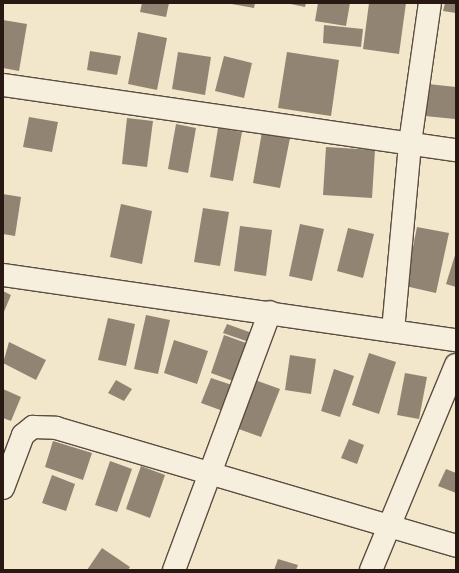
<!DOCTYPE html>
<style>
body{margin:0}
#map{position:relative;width:459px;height:573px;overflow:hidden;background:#f2e7cb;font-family:"Gentium Book Plus",serif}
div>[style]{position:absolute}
.building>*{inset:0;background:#928472}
.roads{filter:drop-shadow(1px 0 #5c4c40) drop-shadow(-1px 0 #5c4c40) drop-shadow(0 1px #5c4c40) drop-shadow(0 -1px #5c4c40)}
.minor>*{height:22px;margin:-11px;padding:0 11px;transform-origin:11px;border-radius:11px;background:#f7efdd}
span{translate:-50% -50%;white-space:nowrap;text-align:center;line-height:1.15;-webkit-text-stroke:4px #f7efdd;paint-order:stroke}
.frame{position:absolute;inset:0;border:4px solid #2a1812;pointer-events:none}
</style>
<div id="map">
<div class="building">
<i style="clip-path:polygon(142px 3px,169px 3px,166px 17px,140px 12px)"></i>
<i style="clip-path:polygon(226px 3px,255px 3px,254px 8px)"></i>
<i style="clip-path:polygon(286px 3px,306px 3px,305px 7px)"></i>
<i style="clip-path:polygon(318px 3px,350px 3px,346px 26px,315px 21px)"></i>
<i style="clip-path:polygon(369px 3px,406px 3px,399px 54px,363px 49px)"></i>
<i style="clip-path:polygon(445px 3px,456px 3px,456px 13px,443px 11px)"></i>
<i style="clip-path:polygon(3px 20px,27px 24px,19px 71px,3px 68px)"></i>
<i style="clip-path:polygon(324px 25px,363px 29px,361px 47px,323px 43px)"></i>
<i style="clip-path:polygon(138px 32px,167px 38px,157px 90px,128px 84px)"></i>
<i style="clip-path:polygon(90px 51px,121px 56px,117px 75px,87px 70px)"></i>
<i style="clip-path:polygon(178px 52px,211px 57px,205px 95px,172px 89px)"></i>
<i style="clip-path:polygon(287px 52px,339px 60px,331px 116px,278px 108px)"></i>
<i style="clip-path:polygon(224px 56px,252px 63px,244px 98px,215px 91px)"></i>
<i style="clip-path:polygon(428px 84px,456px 87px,455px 119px,425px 116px)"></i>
<i style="clip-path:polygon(29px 117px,58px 122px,52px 152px,23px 147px)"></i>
<i style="clip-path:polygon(127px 118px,153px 121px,147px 167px,122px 164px)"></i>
<i style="clip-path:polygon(176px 124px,196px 128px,188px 173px,168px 169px)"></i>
<i style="clip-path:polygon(218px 128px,242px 132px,233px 181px,210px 177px)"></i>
<i style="clip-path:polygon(262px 132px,290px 138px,280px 188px,253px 183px)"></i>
<i style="clip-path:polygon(326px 147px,375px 150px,372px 198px,323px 195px)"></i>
<i style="clip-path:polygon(3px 194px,21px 197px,15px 236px,3px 234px)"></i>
<i style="clip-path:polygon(121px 204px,152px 211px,142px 264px,110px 257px)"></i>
<i style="clip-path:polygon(203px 208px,229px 212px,220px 266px,194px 262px)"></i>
<i style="clip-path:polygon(300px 224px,324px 229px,312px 281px,289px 276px)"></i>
<i style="clip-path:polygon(240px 226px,272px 230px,266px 276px,234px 271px)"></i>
<i style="clip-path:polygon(417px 227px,449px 233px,436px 293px,405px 286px)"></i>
<i style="clip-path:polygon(348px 228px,374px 234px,363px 278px,337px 271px)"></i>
<i style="clip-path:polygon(456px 252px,456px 287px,446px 284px)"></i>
<i style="clip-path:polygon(3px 291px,11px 295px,3px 314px)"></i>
<i style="clip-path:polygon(146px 315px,170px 320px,158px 374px,134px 369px)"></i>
<i style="clip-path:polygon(108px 318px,135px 324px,126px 366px,98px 360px)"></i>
<i style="clip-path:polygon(227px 324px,252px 333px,249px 342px,223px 333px)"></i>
<i style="clip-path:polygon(224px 335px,246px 343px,233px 381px,211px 373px)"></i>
<i style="clip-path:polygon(174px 340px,208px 351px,197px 384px,164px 373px)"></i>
<i style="clip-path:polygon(9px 342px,46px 360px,36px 380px,3px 363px)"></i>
<i style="clip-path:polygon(369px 353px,396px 362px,379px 414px,352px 405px)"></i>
<i style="clip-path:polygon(290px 355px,316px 359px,311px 394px,285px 390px)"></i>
<i style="clip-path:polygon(334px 369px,354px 376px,340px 417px,321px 411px)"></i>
<i style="clip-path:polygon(405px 373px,427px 377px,419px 419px,397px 415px)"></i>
<i style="clip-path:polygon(211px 378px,232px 385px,223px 411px,201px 403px)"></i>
<i style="clip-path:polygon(116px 380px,132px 389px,124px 401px,108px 393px)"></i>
<i style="clip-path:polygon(255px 380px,280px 389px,261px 437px,236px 428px)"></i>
<i style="clip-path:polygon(3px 389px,21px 397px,11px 421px,3px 418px)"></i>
<i style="clip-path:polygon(349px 439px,364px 445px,357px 464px,341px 458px)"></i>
<i style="clip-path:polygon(53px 441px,92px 453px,83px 480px,45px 467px)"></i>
<i style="clip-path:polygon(110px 461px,132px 469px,117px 512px,95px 505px)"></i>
<i style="clip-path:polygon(141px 466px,165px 475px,150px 518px,126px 509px)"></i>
<i style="clip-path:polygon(446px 469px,456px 473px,456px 493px,438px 486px)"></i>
<i style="clip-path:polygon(52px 475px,75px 484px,66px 511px,42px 503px)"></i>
<i style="clip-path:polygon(102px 548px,130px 567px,128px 570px,87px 570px)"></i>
<i style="clip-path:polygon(278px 559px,298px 565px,296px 570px,274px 570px)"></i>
</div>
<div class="roads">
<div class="minor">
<i style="left:3px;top:85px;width:458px;rotate:8.2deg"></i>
<i style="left:3px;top:275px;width:458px;rotate:8.2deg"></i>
<i style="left:393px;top:331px;width:189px;rotate:-84.8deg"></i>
<i style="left:410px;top:143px;width:141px;rotate:-81.9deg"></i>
<i style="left:3px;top:488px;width:57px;rotate:-69.3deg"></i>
<i style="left:23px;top:435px;width:13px;rotate:-39deg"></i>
<i style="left:33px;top:427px;width:23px;rotate:2deg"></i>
<i style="left:56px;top:428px;width:417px;rotate:16.4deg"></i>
<i style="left:174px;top:570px;width:275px;rotate:-69.6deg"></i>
<i style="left:371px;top:570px;width:222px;rotate:-67.5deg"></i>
</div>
</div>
<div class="frame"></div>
</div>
